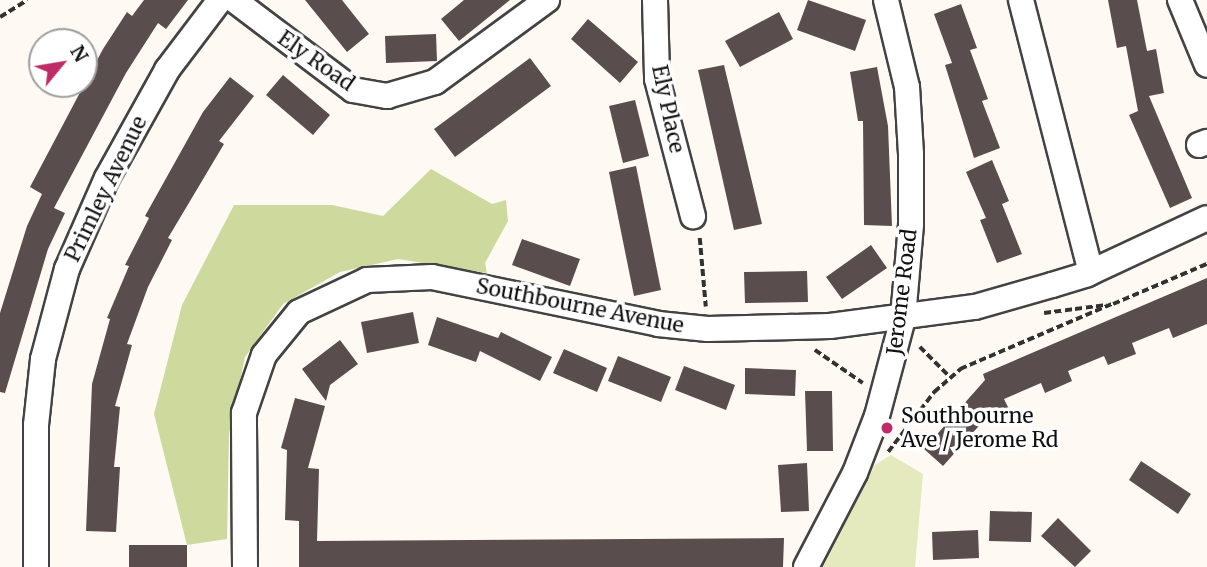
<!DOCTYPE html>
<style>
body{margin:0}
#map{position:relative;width:1207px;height:567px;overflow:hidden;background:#fff9f4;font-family:Merriweather,serif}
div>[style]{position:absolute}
.green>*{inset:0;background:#e4e9be}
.forest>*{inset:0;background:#ced99d}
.building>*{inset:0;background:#594d4d}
.path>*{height:3.5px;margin-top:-1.75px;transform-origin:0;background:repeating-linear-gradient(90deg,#323232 0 7px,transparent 0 10.5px)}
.roads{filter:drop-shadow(2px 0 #434343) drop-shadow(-2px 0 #434343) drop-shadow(0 2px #434343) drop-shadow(0 -2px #434343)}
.minor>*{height:24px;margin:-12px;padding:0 12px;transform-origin:12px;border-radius:12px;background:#fff}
.dots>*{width:19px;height:19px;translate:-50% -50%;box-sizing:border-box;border:4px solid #fff;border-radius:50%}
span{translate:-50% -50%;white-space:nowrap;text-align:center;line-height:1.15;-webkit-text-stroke:7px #fff;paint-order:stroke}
.street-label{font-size:21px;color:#101010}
.poi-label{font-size:21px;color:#101010}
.left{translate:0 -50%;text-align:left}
.north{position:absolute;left:28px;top:28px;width:70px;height:70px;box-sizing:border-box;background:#fff;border:2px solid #9f9f9f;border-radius:50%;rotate:60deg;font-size:19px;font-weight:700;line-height:28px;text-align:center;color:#101010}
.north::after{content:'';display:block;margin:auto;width:24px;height:32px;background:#bd2c67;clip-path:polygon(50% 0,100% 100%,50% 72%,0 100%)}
</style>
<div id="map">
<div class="green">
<i style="clip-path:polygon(891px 455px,923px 474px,915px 567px,823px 567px,875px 465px)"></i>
</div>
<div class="forest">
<i style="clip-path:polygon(431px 169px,492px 204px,506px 200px,508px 221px,485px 263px,487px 273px,398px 259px,340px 272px,283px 304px,245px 357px,229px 434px,227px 539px,187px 545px,154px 414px,182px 305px,234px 205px,332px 205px,383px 216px)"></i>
</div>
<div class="building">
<i style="clip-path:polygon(144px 0,188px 0,166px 29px,158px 23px,126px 73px,54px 208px,65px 213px,48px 249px,5px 393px,0 392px,0 313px,27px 226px,42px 194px,30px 187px,103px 49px,127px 12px,132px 16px)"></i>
<i style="clip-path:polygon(305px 0,342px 0,369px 34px,347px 52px)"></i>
<i style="clip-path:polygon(464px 0,510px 0,459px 41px,441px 19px)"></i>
<i style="clip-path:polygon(808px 0,866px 20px,855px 51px,797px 30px)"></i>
<i style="clip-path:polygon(1108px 0,1137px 0,1147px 51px,1156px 49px,1164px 93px,1149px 96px,1192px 198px,1170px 208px,1129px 115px,1138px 111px,1126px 46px,1117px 48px)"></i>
<i style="clip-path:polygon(961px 4px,977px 48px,970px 50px,988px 99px,982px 101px,1000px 148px,974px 158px,945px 65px,952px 63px,934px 14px)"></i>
<i style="clip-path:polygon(779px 12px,793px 39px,740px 67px,725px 41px)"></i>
<i style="clip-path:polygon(588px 19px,638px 62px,620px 83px,571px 39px)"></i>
<i style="clip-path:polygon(436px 34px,437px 61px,386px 63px,385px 36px)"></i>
<i style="clip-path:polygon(530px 58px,551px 86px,455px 157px,434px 129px)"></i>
<i style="clip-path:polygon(724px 65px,762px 224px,734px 230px,698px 70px)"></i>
<i style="clip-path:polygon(877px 67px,888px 126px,892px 226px,864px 225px,863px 121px,858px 121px,850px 72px)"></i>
<i style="clip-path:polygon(283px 75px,330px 115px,313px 135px,266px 95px)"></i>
<i style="clip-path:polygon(230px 77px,254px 96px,219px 141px,224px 144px,168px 238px,172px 240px,148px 287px,127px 344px,132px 345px,115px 406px,120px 407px,114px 467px,120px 467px,116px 532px,86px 531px,92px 384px,110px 319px,107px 318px,129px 266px,125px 265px,149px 218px,145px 216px,203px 112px)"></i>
<i style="clip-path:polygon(635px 100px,649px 156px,623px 163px,609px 106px)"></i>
<i style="clip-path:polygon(992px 160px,1009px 201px,1002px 204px,1022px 254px,997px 263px,980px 220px,986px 218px,966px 172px)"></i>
<i style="clip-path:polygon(636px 166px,661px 290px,634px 296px,609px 172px)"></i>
<i style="clip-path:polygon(522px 239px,580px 259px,570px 286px,512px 265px)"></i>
<i style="clip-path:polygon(871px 245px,887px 268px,842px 299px,826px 277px)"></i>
<i style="clip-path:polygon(807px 271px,808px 302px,745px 303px,744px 272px)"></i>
<i style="clip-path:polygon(1207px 278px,1207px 324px,1173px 338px,1169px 328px,1132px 343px,1136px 354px,1108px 365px,1104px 356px,1068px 371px,1072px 381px,1045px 393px,1041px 383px,1004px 399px,1009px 409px,986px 418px,943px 466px,924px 449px,985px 380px,983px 374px)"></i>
<i style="clip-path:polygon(413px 312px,419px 343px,367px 353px,361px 322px)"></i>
<i style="clip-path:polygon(437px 317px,498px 338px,501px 332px,552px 357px,540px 381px,480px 351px,476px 362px,428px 345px)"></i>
<i style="clip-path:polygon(340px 340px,358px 364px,330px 385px,326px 401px,302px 369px)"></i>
<i style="clip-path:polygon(564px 349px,607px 368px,597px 392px,553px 373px)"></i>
<i style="clip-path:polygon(618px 356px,671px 377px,661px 402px,608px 381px)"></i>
<i style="clip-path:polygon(684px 366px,735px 385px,726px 410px,675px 390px)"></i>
<i style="clip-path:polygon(745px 368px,796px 370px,795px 396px,745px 394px)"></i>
<i style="clip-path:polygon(805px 391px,832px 391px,833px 451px,807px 451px)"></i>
<i style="clip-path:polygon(295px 398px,325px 406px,308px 468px,319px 469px,317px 541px,784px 538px,783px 567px,299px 567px,299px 521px,285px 520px,287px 450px,281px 448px)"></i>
<i style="clip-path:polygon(1141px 461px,1191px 494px,1178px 514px,1129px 480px)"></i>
<i style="clip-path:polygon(807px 463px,809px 511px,781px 512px,778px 465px)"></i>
<i style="clip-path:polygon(990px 511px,1032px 512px,1031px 542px,989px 541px)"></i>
<i style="clip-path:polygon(1058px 518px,1091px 551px,1075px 567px,1041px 536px)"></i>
<i style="clip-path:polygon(978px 530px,979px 558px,933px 560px,932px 532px)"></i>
<i style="clip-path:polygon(129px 545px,187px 545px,187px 567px,129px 567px)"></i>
</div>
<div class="path">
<i style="left:0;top:17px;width:32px;rotate:-32deg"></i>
<i style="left:700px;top:238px;width:69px;rotate:85deg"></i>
<i style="left:1113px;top:304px;width:102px;rotate:-23.1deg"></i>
<i style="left:1044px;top:313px;width:63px;rotate:-7.4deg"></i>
<i style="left:920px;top:347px;width:42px;rotate:45deg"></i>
<i style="left:815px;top:350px;width:58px;rotate:34.5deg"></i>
<i style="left:888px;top:452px;width:76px;rotate:-52.5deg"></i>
<i style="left:934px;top:392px;width:35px;rotate:-41deg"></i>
<i style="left:960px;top:369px;width:165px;rotate:-23.2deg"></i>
</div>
<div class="roads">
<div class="minor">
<i style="left:234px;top:0;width:149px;rotate:37.1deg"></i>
<i style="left:353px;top:90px;width:35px;rotate:10deg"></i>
<i style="left:387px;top:96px;width:50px;rotate:-16.3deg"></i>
<i style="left:435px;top:82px;width:139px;rotate:-36.2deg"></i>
<i style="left:655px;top:0;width:79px;rotate:88.5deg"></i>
<i style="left:657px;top:79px;width:142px;rotate:75.3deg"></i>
<i style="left:1021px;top:0;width:281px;rotate:75.6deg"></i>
<i style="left:1180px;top:0;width:70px;rotate:67.4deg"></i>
<i style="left:1199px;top:145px;width:9px;rotate:-21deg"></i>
<i style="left:36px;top:567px;width:142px;rotate:-90deg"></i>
<i style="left:36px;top:425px;width:66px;rotate:-83.9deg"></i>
<i style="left:43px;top:359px;width:93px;rotate:-75.1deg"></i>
<i style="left:67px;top:269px;width:99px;rotate:-66.3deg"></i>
<i style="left:107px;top:178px;width:124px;rotate:-60.9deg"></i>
<i style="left:167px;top:70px;width:88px;rotate:-52.9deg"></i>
<i style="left:245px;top:567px;width:154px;rotate:-90.4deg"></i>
<i style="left:244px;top:413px;width:61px;rotate:-71deg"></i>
<i style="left:264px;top:355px;width:55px;rotate:-50.9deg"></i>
<i style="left:299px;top:312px;width:75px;rotate:-25.2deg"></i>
<i style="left:367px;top:280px;width:65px;rotate:-2.6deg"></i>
<i style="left:432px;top:277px;width:231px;rotate:11.7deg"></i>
<i style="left:658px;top:324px;width:50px;rotate:5.7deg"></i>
<i style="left:708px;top:329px;width:122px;rotate:-1.4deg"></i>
<i style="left:830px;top:326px;width:146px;rotate:-7.5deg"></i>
<i style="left:975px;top:307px;width:80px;rotate:-15.9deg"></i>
<i style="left:1052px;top:285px;width:37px;rotate:-17deg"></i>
<i style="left:1087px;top:274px;width:132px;rotate:-25deg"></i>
<i style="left:806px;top:567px;width:106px;rotate:-62.5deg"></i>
<i style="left:855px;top:473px;width:61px;rotate:-68.9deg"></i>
<i style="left:877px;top:416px;width:101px;rotate:-75.1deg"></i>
<i style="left:903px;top:318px;width:94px;rotate:-85.1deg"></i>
<i style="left:911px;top:224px;width:70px;rotate:-90deg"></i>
<i style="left:911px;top:154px;width:67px;rotate:-93.4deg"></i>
<i style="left:907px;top:87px;width:89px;rotate:-103.6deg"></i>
</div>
</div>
<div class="dots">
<i style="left:887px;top:428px;background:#bd2c67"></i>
</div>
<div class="street-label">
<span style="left:316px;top:61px;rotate:35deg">Ely Road</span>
<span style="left:668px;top:109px;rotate:78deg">Ely Place</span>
<span style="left:106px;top:189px;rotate:-64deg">Primley Avenue</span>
<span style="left:902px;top:292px;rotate:-83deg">Jerome Road</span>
<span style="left:580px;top:306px;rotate:11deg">Southbourne Avenue</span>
</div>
<div class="poi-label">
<span class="left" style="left:901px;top:428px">Southbourne<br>Ave / Jerome Rd</span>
</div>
<div class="north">N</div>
</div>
